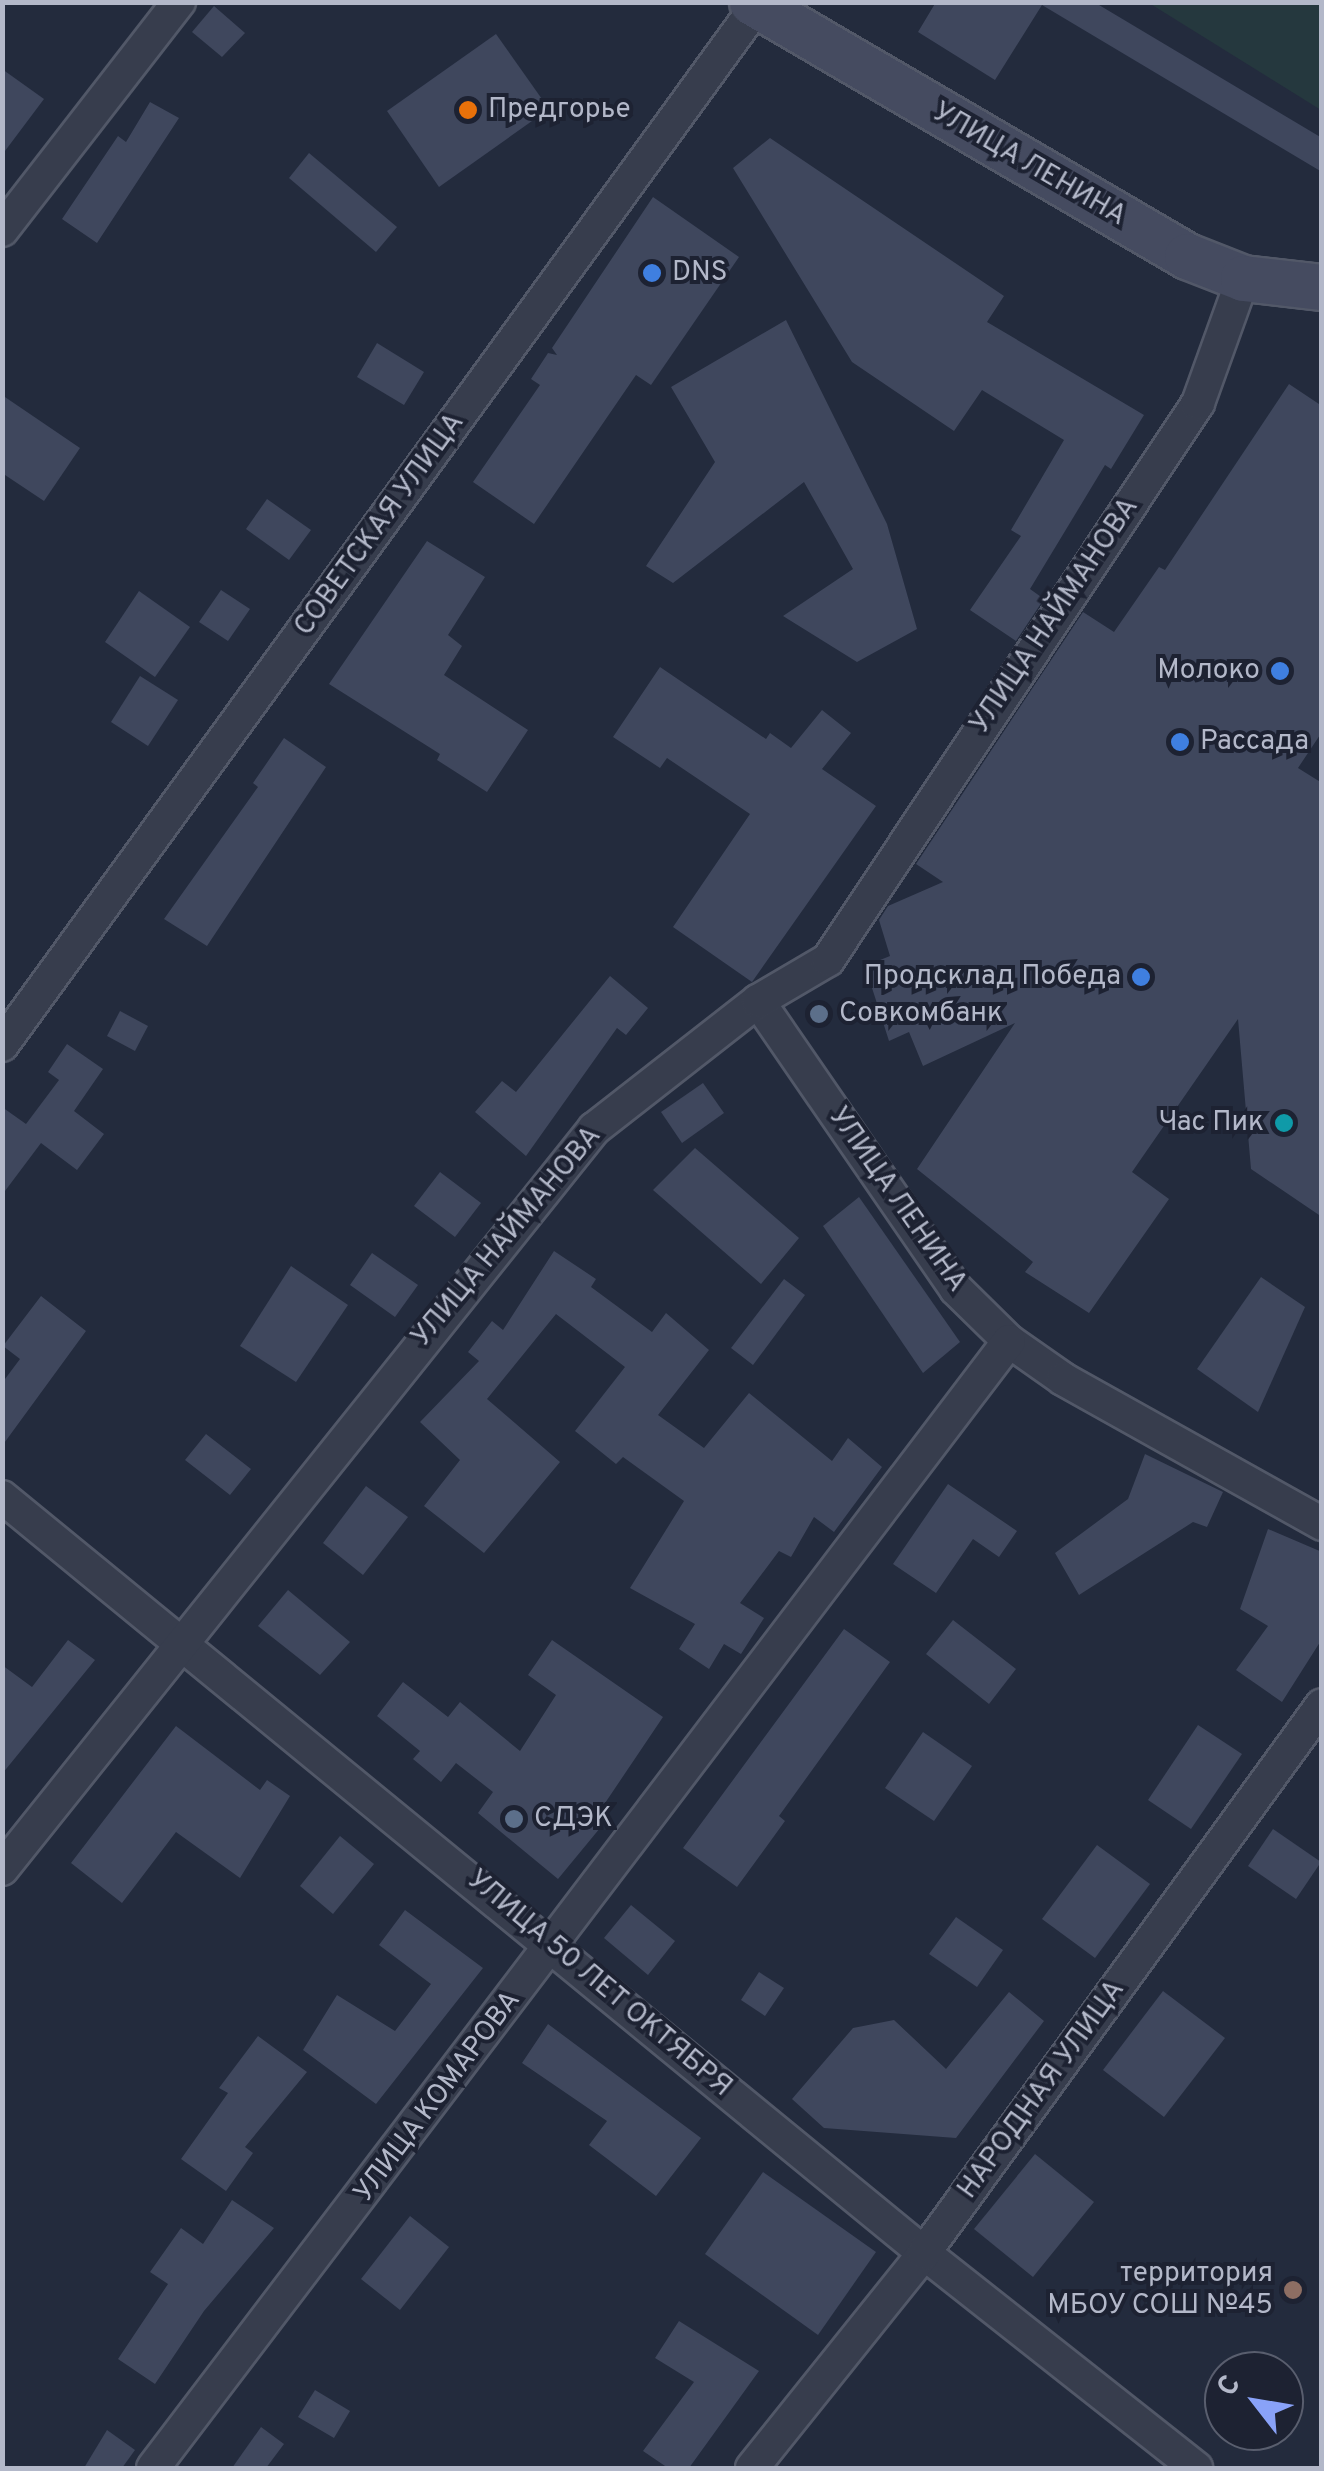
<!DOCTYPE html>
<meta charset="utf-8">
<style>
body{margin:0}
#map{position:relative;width:1324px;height:2471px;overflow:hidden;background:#232b3d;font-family:Overpass,sans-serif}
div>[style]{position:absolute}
.green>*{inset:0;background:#25383e}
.building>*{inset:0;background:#3f475d}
.roads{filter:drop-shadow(2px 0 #525868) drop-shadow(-2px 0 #525868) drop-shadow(0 2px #525868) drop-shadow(0 -2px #525868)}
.street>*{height:32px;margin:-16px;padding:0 16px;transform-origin:16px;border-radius:16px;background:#373d4d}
.secondary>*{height:45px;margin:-22.5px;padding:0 22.5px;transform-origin:22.5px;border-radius:22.5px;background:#454b60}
.dots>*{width:28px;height:28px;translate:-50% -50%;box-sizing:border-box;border:5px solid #1d2232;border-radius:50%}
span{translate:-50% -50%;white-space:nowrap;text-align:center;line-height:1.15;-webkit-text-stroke:8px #1d2232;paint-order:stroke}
.poi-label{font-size:28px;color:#b3b8c9}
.left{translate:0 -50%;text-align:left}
.right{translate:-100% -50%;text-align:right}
.street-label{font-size:28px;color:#b3b8c9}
.frame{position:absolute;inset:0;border:5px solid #b3b8c9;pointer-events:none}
.north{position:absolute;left:1204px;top:2351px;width:100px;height:100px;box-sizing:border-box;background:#1d2232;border:2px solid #595e6e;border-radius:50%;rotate:301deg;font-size:28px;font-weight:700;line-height:40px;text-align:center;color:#b3b8c9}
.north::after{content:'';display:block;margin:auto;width:35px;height:45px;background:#89a2f8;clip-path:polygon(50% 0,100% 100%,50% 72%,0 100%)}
</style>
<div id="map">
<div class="green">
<i style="clip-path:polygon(1149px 3px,1321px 3px,1321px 110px)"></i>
</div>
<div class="building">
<i style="clip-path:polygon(936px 2px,1094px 2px,1322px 138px,1322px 172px,1042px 5px,995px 80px,918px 32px)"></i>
<i style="clip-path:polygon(214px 6px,245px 33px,222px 57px,192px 32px)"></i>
<i style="clip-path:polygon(496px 34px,549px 109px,439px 187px,387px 111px)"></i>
<i style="clip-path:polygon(2px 69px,44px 99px,2px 155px)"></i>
<i style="clip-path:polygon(150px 102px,179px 118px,97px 243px,62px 219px,118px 136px,126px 142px)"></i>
<i style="clip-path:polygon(770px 138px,1004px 296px,987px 322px,1144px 415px,1111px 469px,1105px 465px,1030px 589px,1044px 599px,1016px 641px,970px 610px,1021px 536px,1011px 530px,1064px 440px,982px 390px,954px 431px,852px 362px,733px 168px)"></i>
<i style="clip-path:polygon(309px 153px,397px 227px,376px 252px,289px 178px)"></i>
<i style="clip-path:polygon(653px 197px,739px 257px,651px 385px,636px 375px,534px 524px,473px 482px,540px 385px,531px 379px,548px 353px,557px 355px,552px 348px)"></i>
<i style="clip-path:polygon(786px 320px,887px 524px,917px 629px,857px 662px,783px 616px,853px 569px,804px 482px,673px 583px,646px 566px,715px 462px,671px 387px)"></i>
<i style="clip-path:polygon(377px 343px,424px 372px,404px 405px,357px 377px)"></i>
<i style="clip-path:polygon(1289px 384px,1322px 406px,1322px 732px,1298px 768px,1322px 783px,1322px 1217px,1251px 1169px,1238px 1019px,1132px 1172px,1169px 1199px,1089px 1313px,1025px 1272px,1033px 1262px,917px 1169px,1015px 1023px,923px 1066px,909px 1032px,889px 1041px,865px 966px,890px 956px,879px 920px,888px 906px,943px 882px,916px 864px,1083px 612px,1114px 632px,1159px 567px,1165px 570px)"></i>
<i style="clip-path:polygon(2px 395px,80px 448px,44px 501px,2px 473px)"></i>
<i style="clip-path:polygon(267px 499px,311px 530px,289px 560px,246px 529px)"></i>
<i style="clip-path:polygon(427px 541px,485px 577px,448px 635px,462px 646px,444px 675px,528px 730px,487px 792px,437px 760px,440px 754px,329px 684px)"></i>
<i style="clip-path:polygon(221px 590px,250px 609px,228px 641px,199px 622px)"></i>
<i style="clip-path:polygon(139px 591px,190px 627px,155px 677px,105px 642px)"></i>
<i style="clip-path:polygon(660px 667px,766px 739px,770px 733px,791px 748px,822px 710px,851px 733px,822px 769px,876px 806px,752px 982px,673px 927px,750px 814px,667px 758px,660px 768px,613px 737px)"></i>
<i style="clip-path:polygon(140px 676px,178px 700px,148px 746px,111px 722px)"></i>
<i style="clip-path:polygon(284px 738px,326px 767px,207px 946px,164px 919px,258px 787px,253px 783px)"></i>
<i style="clip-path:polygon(610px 976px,648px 1008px,626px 1035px,617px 1028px,526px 1156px,475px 1112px,502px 1081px,516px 1092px)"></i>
<i style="clip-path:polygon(120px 1011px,148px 1026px,135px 1051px,107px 1036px)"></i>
<i style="clip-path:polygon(67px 1044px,103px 1069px,74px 1111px,104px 1134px,77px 1170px,41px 1143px,2px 1195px,2px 1107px,26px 1124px,59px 1080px,48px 1072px)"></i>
<i style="clip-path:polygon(703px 1083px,724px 1113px,682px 1143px,661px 1112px)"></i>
<i style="clip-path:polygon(695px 1148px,799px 1238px,761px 1284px,653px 1190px)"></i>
<i style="clip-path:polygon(440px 1172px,481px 1203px,455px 1237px,414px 1206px)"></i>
<i style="clip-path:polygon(859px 1197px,960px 1342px,923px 1373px,823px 1226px)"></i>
<i style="clip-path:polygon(554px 1251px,596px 1279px,591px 1287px,652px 1332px,666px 1313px,709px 1350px,658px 1415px,704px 1448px,749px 1393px,832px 1461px,848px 1438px,882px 1467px,834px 1532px,814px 1517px,791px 1557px,779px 1551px,740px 1603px,764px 1618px,741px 1654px,724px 1644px,709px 1669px,679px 1649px,695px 1624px,630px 1588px,684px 1501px,623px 1457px,616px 1464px,575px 1431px,625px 1367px,556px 1314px,487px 1399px,560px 1462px,484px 1553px,424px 1506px,460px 1460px,420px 1422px,479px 1361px,468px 1352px,492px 1321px,503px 1330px)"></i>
<i style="clip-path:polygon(372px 1253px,418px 1285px,395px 1317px,350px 1285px)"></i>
<i style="clip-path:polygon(291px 1266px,348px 1305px,296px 1382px,240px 1346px)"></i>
<i style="clip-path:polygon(1261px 1277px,1305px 1307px,1258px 1412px,1197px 1369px)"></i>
<i style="clip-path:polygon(784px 1279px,805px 1295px,753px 1365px,731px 1348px)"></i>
<i style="clip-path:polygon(41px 1296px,86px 1331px,2px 1446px,2px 1383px,20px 1359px,3px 1346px)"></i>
<i style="clip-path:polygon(206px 1434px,251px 1469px,230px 1495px,185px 1460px)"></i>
<i style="clip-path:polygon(1145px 1454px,1223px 1492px,1207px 1527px,1193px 1522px,1079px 1595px,1055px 1553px,1128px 1499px)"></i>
<i style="clip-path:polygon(948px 1484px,1017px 1531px,999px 1557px,973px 1539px,936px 1593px,893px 1564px)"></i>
<i style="clip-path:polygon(366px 1486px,408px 1517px,363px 1575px,323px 1543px)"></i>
<i style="clip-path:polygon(1268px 1529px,1322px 1552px,1322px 1639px,1282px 1702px,1236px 1670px,1268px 1626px,1240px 1609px)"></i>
<i style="clip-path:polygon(288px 1590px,350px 1642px,320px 1675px,258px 1626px)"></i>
<i style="clip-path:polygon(953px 1620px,1016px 1669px,989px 1704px,926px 1654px)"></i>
<i style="clip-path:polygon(844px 1629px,890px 1662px,779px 1816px,785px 1821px,737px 1887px,683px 1848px)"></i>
<i style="clip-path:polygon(68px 1640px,95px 1660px,2px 1774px,2px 1665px,32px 1687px)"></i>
<i style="clip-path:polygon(552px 1640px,663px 1717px,597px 1815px,605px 1822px,558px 1879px,478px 1813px,493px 1792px,456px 1763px,441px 1782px,413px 1759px,420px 1751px,377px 1716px,403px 1682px,448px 1717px,460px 1702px,520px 1751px,556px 1695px,528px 1675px)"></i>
<i style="clip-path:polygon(1198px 1725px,1242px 1754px,1191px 1829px,1148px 1800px)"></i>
<i style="clip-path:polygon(176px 1726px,260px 1790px,267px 1780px,290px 1796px,240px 1878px,176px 1832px,122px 1903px,71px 1863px)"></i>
<i style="clip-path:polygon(923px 1732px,972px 1766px,934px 1821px,885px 1788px)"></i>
<i style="clip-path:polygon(1273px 1829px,1321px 1862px,1296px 1899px,1248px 1866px)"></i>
<i style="clip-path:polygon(340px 1836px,374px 1864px,333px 1914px,300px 1886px)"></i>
<i style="clip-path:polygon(1097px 1845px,1150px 1884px,1095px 1958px,1042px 1919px)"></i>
<i style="clip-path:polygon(631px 1905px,675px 1941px,648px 1975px,604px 1938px)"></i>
<i style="clip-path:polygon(405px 1910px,483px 1968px,376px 2104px,303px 2050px,337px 1995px,395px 2031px,431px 1984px,379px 1945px)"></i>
<i style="clip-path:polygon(956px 1917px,1003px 1950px,977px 1987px,929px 1954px)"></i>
<i style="clip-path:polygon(759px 1972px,784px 1988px,765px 2016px,741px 2000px)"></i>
<i style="clip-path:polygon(1163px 1991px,1225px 2038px,1164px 2117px,1103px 2070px)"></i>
<i style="clip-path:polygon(1009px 1992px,1044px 2021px,956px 2138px,824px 2128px,792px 2099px,853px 2028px,894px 2020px,946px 2069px)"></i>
<i style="clip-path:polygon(548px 2024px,701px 2138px,656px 2196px,589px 2145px,607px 2121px,522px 2063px)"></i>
<i style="clip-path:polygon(258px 2036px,307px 2072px,245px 2147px,253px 2153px,226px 2191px,181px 2159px,228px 2093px,219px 2088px)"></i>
<i style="clip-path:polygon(1035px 2154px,1094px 2202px,1033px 2277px,974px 2229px)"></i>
<i style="clip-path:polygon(763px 2172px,876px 2252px,818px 2335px,705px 2254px)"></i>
<i style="clip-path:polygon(232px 2200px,274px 2228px,204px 2311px,155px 2384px,118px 2359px,168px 2284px,150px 2272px,181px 2228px,203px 2244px)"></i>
<i style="clip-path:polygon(410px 2216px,449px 2247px,400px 2310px,361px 2279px)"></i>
<i style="clip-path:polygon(679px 2321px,759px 2371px,689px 2468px,668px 2468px,643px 2451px,694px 2382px,655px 2358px)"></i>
<i style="clip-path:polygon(315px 2390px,350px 2411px,334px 2438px,298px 2417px)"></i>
<i style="clip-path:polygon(261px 2427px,284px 2444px,266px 2468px,232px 2468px)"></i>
<i style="clip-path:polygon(107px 2430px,135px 2450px,122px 2468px,84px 2468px)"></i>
</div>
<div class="roads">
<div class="street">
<i style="left:2px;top:230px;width:289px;rotate:-52.2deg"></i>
<i style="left:758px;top:1001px;width:349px;rotate:55.5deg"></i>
<i style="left:956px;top:1289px;width:74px;rotate:44.5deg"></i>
<i style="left:1009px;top:1341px;width:66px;rotate:35.1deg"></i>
<i style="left:1063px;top:1379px;width:297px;rotate:29.2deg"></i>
<i style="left:2px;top:1045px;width:1284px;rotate:-54deg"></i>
<i style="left:2px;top:1497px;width:1192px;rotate:39.35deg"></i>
<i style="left:924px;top:2253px;width:347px;rotate:38.3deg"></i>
<i style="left:2px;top:1869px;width:948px;rotate:-51.34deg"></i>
<i style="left:594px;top:1129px;width:208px;rotate:-38deg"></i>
<i style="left:758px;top:1001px;width:81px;rotate:-30.4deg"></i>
<i style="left:828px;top:960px;width:669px;rotate:-56.4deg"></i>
<i style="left:1198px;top:403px;width:133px;rotate:-70.2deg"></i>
<i style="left:153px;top:2468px;width:1415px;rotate:-52.78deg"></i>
<i style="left:752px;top:2468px;width:275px;rotate:-51.3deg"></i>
<i style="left:924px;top:2253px;width:677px;rotate:-54.01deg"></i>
</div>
<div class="secondary">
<i style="left:752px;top:2px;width:504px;rotate:30.28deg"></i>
<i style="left:1187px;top:256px;width:60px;rotate:21.4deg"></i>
<i style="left:1243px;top:278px;width:80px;rotate:6.5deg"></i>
</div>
</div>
<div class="dots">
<i style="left:468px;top:110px;background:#e8710a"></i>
<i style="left:652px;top:273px;background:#3f7fe0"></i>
<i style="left:1280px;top:671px;background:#3f7fe0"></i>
<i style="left:1180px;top:742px;background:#3f7fe0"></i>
<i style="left:1141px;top:977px;background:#3f7fe0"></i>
<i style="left:819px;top:1014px;background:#5c6f8a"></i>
<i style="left:1284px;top:1123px;background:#0f9aa8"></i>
<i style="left:514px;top:1819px;background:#5c6f8a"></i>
<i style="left:1293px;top:2290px;background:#8d6e63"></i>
</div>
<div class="poi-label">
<span class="left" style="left:488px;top:110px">Предгорье</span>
<span class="left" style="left:672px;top:273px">DNS</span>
<span class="right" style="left:1260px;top:671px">Молоко</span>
<span class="left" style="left:1200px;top:742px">Рассада</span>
<span class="right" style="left:1121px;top:977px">Продсклад Победа</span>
<span class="left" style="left:839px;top:1014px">Совкомбанк</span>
<span class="right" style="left:1264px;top:1123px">Час Пик</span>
<span class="left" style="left:534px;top:1819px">СДЭК</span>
<span class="right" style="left:1273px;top:2290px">территория<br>МБОУ СОШ №45</span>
</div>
<div class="street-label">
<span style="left:1029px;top:165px;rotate:30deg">УЛИЦА ЛЕНИНА</span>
<span style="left:380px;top:525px;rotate:-54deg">СОВЕТСКАЯ УЛИЦА</span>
<span style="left:1055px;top:616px;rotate:-56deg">УЛИЦА НАЙМАНОВА</span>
<span style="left:897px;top:1200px;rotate:55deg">УЛИЦА ЛЕНИНА</span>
<span style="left:507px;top:1237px;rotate:-50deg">УЛИЦА НАЙМАНОВА</span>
<span style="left:599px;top:1984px;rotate:40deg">УЛИЦА 50 ЛЕТ ОКТЯБРЯ</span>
<span style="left:1042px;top:2090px;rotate:-54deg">НАРОДНАЯ УЛИЦА</span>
<span style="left:438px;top:2097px;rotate:-53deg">УЛИЦА КОМАРОВА</span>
</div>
<div class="frame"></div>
<div class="north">С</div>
</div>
